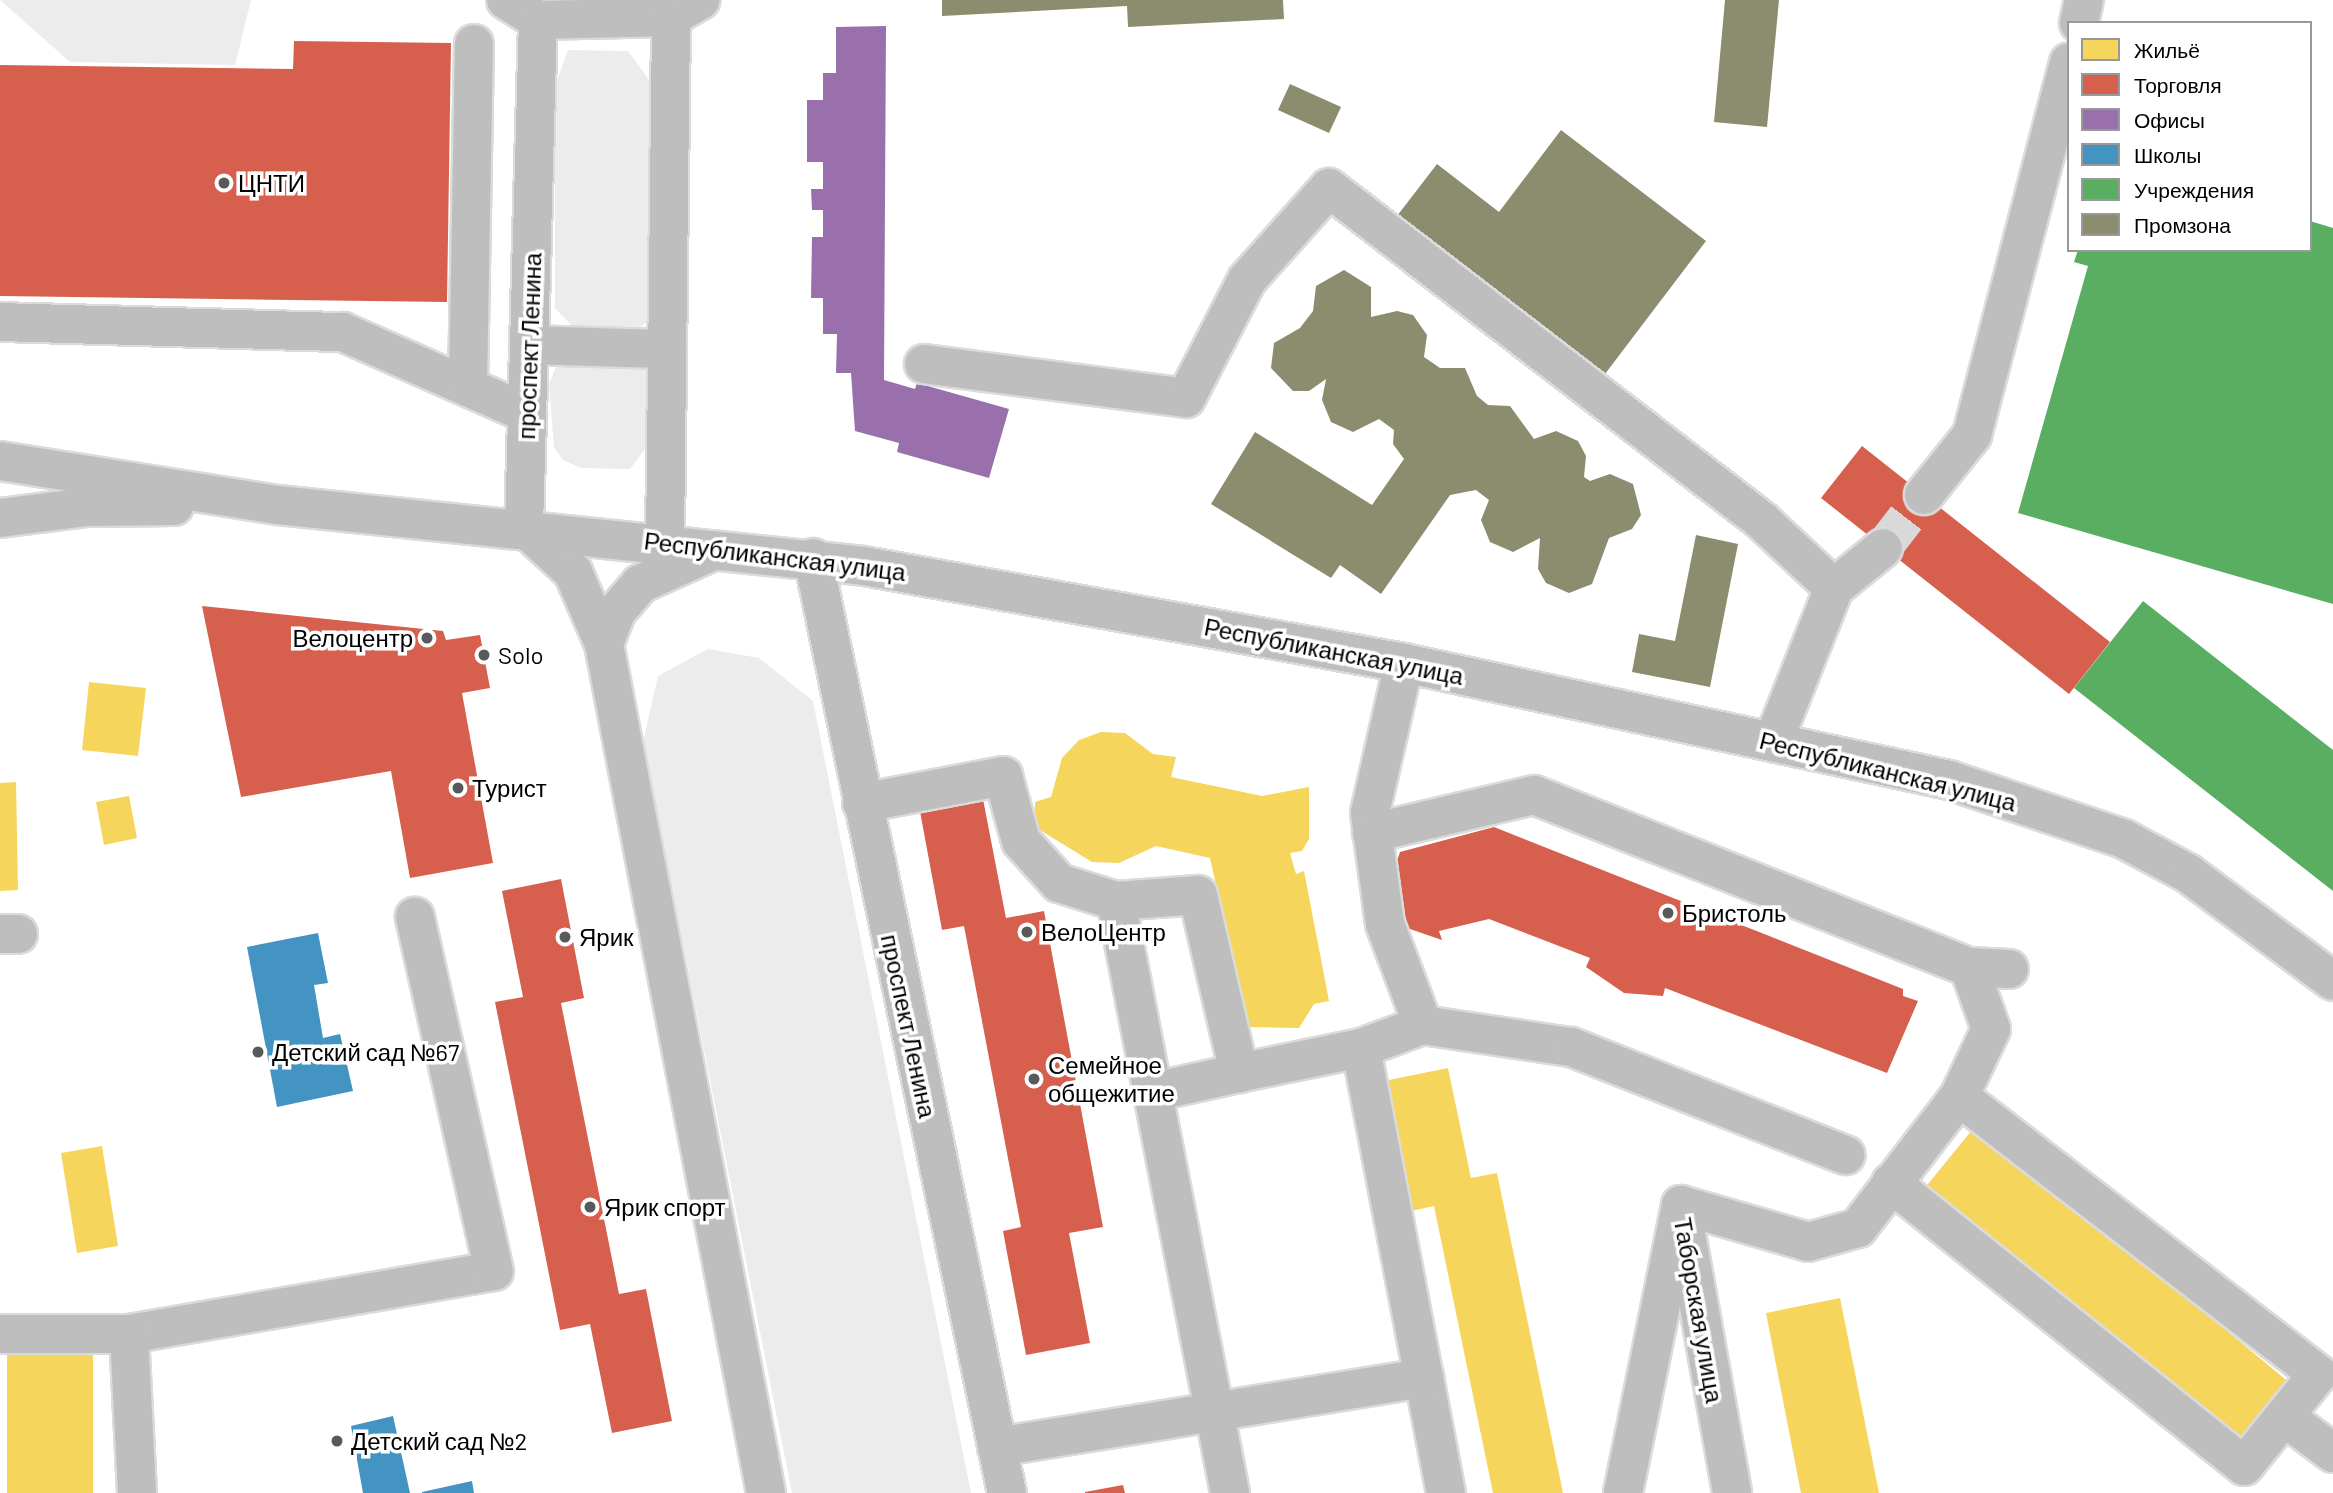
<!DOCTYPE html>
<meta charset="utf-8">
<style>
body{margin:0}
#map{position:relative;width:2333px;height:1493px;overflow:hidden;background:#fff;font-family:Barlow,sans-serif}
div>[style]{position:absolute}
.green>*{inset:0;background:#ececec}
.homes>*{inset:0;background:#f6d55c}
.shops>*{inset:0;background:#d6604d}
.offices>*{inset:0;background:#9970ab}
.schools>*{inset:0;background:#4393c3}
.public>*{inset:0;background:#5aae61}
.industry>*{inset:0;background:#8c8c6e}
.minor-tunnel>*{height:38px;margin-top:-19px;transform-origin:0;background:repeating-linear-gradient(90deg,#d9d9d9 0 38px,transparent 0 57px)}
.roads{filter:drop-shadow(2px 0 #dbdbdb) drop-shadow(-2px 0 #dbdbdb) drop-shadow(0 2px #dbdbdb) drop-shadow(0 -2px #dbdbdb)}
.minor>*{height:38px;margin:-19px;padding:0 19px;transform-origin:19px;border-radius:19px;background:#bebebe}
.major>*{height:38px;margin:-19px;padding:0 19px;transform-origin:19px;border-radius:19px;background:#bebebe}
.dots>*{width:19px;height:19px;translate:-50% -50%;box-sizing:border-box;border:4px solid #fff;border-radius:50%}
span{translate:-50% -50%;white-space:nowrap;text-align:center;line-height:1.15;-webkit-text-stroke:7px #fff;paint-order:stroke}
.poi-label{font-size:24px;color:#000}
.left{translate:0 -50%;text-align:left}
.right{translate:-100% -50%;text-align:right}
.street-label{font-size:24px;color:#000}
.legend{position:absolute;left:2067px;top:21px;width:245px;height:231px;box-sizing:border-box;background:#fff;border:2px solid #999;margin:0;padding:9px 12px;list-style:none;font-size:21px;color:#000}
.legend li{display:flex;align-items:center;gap:14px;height:35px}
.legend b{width:35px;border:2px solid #999}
</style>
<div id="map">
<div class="green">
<i style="clip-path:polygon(0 0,251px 0,235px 65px,70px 62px)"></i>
<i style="clip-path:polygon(568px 50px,628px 51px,652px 84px,650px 320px,631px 334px,575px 329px,555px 308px,555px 86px)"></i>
<i style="clip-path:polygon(559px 359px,642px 363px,650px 371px,649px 444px,630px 469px,581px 468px,563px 460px,554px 447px,549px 384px)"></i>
<i style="clip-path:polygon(708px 649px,759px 658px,813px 701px,971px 1493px,792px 1493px,643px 742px,658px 676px)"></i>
</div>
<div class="homes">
<i style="clip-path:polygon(89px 682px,146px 688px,138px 756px,82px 750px)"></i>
<i style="clip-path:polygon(1101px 732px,1125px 733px,1153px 754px,1176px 757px,1171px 777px,1262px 796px,1309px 787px,1309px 839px,1302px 851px,1290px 853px,1296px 874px,1304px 871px,1329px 1001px,1314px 1004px,1299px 1028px,1248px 1027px,1210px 858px,1156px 846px,1119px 863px,1092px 862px,1035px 827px,1035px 802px,1051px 797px,1062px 758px,1079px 740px)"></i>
<i style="clip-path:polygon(16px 782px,18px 890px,0 891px,0 783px)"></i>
<i style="clip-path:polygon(129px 796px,137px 838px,104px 845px,96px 802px)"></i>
<i style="clip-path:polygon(1448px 1068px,1471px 1178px,1497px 1173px,1563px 1493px,1493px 1493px,1434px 1206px,1411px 1211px,1384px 1081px)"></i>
<i style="clip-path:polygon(1972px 1130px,2051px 1193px,2055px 1188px,2297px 1389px,2250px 1449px,1924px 1189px)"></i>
<i style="clip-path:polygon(102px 1146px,118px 1246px,77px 1253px,61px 1153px)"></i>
<i style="clip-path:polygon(1840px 1298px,1879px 1493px,1801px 1493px,1766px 1313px)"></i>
<i style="clip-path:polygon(93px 1346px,93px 1493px,7px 1493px,7px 1347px)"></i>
</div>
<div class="shops">
<i style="clip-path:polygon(294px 41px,451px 43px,447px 302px,0 296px,0 65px,293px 69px)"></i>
<i style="clip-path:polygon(1862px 446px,2110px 642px,2069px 694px,1821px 498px)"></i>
<i style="clip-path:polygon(202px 606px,443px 631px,446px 640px,480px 635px,490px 688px,462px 693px,493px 863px,410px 878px,391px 771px,241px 797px)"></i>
<i style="clip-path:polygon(982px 794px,1006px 918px,1044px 911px,1103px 1227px,1069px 1233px,1090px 1343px,1026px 1355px,1003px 1231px,1021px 1227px,964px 926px,942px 930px,919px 806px)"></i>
<i style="clip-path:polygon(1494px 827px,1903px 989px,1903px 996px,1918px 1001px,1887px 1073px,1665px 988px,1663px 996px,1624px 993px,1586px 967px,1590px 958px,1489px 919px,1439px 931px,1442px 940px,1407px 928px,1390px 883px,1400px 852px)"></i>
<i style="clip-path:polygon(561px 879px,584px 998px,561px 1003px,619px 1294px,646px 1289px,672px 1421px,612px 1433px,590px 1324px,560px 1330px,495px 1002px,523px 997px,502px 891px)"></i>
<i style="clip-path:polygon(1123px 1485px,1125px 1493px,1085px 1493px,1085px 1492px)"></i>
</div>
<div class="offices">
<i style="clip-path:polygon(886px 26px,884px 380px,915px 389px,917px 383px,1009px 409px,989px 478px,897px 452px,899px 443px,855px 431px,851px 373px,836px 373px,837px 334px,823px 334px,823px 298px,811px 298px,812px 237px,823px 237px,823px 210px,812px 210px,811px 189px,823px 189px,823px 162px,807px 162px,807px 100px,823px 100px,823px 73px,836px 73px,836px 27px)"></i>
</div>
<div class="schools">
<i style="clip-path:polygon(318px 933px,328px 983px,314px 985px,323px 1038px,340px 1034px,353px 1091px,277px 1107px,247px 947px)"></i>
<i style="clip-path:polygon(393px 1416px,410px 1493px,363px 1493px,351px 1426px)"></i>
<i style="clip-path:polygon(472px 1481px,474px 1493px,422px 1493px,422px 1492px)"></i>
</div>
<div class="public">
<i style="clip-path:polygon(2310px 221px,2333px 228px,2333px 604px,2018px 513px,2088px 266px,2074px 262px,2078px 250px,2310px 250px)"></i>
<i style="clip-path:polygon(2143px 601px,2333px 750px,2333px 891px,2074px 688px)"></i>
</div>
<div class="industry">
<i style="clip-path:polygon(942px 0,1283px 0,1284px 19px,1128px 27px,1127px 6px,942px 16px)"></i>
<i style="clip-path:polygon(1725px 0,1779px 0,1767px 127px,1714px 122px)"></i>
<i style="clip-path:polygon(1290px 84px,1341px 107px,1329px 133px,1278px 110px)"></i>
<i style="clip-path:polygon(1561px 130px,1706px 241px,1605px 374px,1397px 216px,1437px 164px,1499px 212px)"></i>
<i style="clip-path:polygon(1344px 270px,1371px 287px,1371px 317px,1397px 311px,1413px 315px,1427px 335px,1424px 357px,1440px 368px,1465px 368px,1477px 396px,1488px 405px,1510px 406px,1534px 439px,1556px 431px,1578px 441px,1586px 456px,1584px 477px,1590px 481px,1610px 474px,1633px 484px,1641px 515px,1632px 529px,1609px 538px,1592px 584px,1569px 593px,1546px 583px,1538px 569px,1540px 538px,1513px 552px,1490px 542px,1481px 520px,1489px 500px,1476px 490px,1450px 495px,1381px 594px,1340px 565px,1331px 578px,1211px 504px,1255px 432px,1372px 505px,1404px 459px,1393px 444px,1394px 430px,1379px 419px,1353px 432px,1331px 422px,1322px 400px,1326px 379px,1309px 391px,1293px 391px,1271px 368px,1274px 343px,1300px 328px,1313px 311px,1316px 286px)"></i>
<i style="clip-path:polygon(1696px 535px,1738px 544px,1710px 687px,1632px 672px,1639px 634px,1675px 641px)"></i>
</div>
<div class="minor-tunnel">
<i style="left:1883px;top:548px;width:67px;rotate:-52.3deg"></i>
</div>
<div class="roads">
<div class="minor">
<i style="left:506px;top:0;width:38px;rotate:32deg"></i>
<i style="left:538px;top:20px;width:133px;rotate:-1.3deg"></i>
<i style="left:671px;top:17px;width:34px;rotate:-30deg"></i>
<i style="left:2079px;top:23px;width:24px;rotate:-78deg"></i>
<i style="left:0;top:322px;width:343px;rotate:1.7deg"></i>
<i style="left:343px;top:332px;width:201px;rotate:23.8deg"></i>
<i style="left:529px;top:345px;width:138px;rotate:1.7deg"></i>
<i style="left:924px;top:364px;width:264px;rotate:7.4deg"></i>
<i style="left:1186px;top:398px;width:133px;rotate:-62.7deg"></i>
<i style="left:1247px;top:280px;width:123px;rotate:-48.3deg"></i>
<i style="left:1329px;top:188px;width:545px;rotate:37.54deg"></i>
<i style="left:1761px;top:520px;width:100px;rotate:43deg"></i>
<i style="left:1834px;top:588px;width:166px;rotate:111.6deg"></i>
<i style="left:468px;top:386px;width:342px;rotate:-89deg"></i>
<i style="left:1924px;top:495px;width:77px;rotate:-51.3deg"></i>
<i style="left:1972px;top:435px;width:385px;rotate:-75.4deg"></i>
<i style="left:524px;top:527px;width:507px;rotate:-88.42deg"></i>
<i style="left:665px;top:541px;width:524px;rotate:-89.34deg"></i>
<i style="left:1834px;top:588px;width:63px;rotate:-39.2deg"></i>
<i style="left:1404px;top:663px;width:154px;rotate:102.8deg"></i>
<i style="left:1370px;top:813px;width:112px;rotate:82.3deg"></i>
<i style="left:1385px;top:924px;width:108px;rotate:69.4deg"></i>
<i style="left:1423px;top:1025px;width:150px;rotate:8.5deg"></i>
<i style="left:1571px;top:1047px;width:295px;rotate:21.5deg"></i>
<i style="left:862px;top:803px;width:144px;rotate:-10.8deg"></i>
<i style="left:1003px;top:776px;width:67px;rotate:74.5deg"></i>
<i style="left:1021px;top:841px;width:57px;rotate:47.9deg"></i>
<i style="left:1059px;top:883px;width:60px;rotate:17.5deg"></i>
<i style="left:1116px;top:901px;width:82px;rotate:-4.2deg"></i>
<i style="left:1198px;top:895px;width:183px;rotate:77deg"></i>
<i style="left:1239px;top:1073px;width:125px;rotate:-11.6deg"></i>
<i style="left:1361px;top:1048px;width:66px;rotate:-20.4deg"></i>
<i style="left:1372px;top:833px;width:166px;rotate:-13.2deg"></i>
<i style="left:1534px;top:795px;width:468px;rotate:21.6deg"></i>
<i style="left:1969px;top:967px;width:40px;rotate:2.9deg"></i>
<i style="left:1116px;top:901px;width:603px;rotate:79.1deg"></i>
<i style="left:0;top:934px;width:18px"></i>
<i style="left:1361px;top:1048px;width:453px;rotate:79.2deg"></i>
<i style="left:1153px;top:1092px;width:88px;rotate:-12.5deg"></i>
<i style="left:1891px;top:1183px;width:452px;rotate:38.7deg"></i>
<i style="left:2244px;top:1466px;width:118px;rotate:-51.2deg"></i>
<i style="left:2318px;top:1374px;width:453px;rotate:-142.3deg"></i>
<i style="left:1681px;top:1205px;width:132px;rotate:16.2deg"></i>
<i style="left:1808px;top:1242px;width:52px;rotate:-15.6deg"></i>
<i style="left:1858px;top:1228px;width:165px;rotate:-52.4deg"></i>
<i style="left:1959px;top:1097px;width:75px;rotate:-64.8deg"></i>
<i style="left:1991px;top:1029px;width:66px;rotate:-109.5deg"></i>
<i style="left:1685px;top:1228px;width:269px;rotate:79.9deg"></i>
<i style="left:0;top:1334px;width:129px"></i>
<i style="left:129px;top:1334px;width:370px;rotate:-9.8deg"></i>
<i style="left:494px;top:1271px;width:363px;rotate:-102.6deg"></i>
<i style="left:129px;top:1334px;width:159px;rotate:87.1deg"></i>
<i style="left:2285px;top:1417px;width:60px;rotate:36.9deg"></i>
<i style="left:997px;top:1447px;width:433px;rotate:-9.2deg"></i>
<i style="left:1623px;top:1493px;width:294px;rotate:-78.6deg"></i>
</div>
<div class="major">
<i style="left:0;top:461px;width:281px;rotate:9deg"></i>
<i style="left:278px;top:505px;width:589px;rotate:5.94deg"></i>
<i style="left:864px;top:566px;width:549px;rotate:10.18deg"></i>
<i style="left:1404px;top:663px;width:557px;rotate:12.12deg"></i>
<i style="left:1949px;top:780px;width:185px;rotate:18.6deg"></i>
<i style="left:2124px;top:839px;width:74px;rotate:28.3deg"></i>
<i style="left:2189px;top:874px;width:179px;rotate:36.6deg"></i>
<i style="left:0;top:518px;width:88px;rotate:-7.2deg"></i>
<i style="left:87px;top:507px;width:87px;rotate:-0.7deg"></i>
<i style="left:524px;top:527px;width:67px;rotate:42.6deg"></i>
<i style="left:573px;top:572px;width:78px;rotate:66.7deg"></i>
<i style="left:604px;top:644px;width:864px;rotate:79.2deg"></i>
<i style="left:813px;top:558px;width:955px;rotate:78.28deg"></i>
<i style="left:604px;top:644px;width:34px;rotate:-69deg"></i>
<i style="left:616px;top:612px;width:37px;rotate:-49deg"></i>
<i style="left:640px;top:584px;width:82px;rotate:-24.4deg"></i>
</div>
</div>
<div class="dots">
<i style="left:224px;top:183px;background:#595959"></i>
<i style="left:427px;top:638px;background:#595959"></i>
<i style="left:484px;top:655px;background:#595959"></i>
<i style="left:458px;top:788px;background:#595959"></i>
<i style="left:1668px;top:913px;background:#595959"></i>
<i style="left:1027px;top:932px;background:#595959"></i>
<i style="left:565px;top:937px;background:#595959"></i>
<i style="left:258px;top:1052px;background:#595959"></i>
<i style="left:1034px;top:1079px;background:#595959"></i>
<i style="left:590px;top:1207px;background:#595959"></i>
<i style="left:337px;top:1441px;background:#595959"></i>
</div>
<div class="poi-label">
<span class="left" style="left:238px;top:183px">ЦНТИ</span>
<span class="right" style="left:413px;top:638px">Велоцентр</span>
<span class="left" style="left:498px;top:655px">Solo</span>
<span class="left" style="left:472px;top:788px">Турист</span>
<span class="left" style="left:1682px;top:913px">Бристоль</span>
<span class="left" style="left:1041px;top:932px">ВелоЦентр</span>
<span class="left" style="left:579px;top:937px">Ярик</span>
<span class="left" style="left:272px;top:1052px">Детский сад №67</span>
<span class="left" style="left:1048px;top:1079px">Семейное<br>общежитие</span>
<span class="left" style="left:604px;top:1207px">Ярик спорт</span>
<span class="left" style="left:351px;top:1441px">Детский сад №2</span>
</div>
<div class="street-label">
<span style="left:529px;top:346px;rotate:-88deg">проспект Ленина</span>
<span style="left:775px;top:556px;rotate:7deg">Республиканская улица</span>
<span style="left:1334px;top:651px;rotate:11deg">Республиканская улица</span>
<span style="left:1888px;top:771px;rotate:14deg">Республиканская улица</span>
<span style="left:909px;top:1026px;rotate:78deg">проспект Ленина</span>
<span style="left:1699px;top:1310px;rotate:80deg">Таборская улица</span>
</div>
<ul class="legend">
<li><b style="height:19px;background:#f6d55c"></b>Жильё</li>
<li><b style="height:19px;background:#d6604d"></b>Торговля</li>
<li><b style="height:19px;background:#9970ab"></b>Офисы</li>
<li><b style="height:19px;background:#4393c3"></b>Школы</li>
<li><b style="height:19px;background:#5aae61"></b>Учреждения</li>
<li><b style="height:19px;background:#8c8c6e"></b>Промзона</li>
</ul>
</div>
